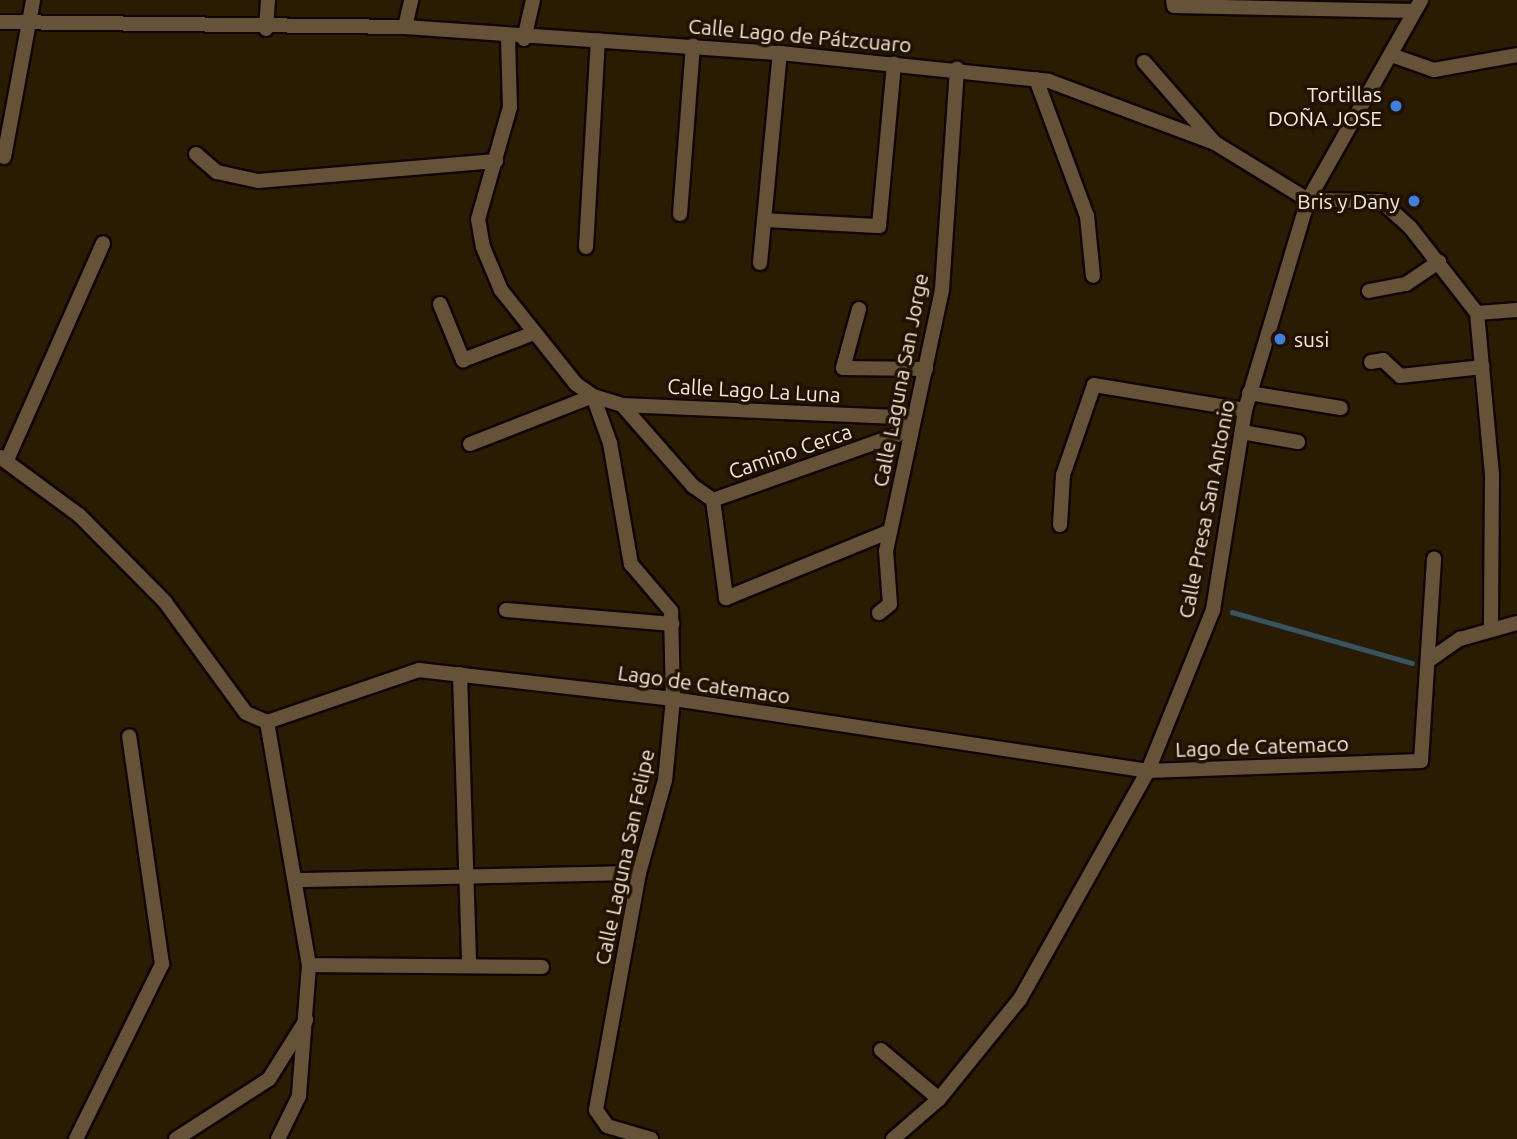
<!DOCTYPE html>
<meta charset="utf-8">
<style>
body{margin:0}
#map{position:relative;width:1517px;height:1139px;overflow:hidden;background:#2a1b03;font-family:Ubuntu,sans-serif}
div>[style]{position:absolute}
.stream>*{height:4.5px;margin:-2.25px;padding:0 2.25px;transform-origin:2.25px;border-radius:2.25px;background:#365563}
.roads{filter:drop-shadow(2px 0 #120500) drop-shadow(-2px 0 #120500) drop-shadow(0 2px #120500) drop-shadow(0 -2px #120500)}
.minor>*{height:14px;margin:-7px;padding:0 7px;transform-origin:7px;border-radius:7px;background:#645239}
.dots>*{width:19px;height:19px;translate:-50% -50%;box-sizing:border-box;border:4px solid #211100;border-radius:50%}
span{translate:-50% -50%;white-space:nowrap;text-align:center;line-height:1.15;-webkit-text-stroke:7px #211100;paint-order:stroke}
.street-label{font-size:21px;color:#f4e9db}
.poi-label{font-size:21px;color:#f4e9db}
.right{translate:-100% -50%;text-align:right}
.left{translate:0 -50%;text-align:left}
</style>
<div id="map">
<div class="stream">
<i style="left:1232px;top:612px;width:187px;rotate:15.8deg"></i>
</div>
<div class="roads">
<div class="minor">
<i style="left:1173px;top:0;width:6px;rotate:81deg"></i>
<i style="left:1174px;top:6px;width:239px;rotate:1.2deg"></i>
<i style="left:0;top:22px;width:405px;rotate:0.7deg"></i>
<i style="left:405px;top:27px;width:376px;rotate:4deg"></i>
<i style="left:780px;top:53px;width:270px;rotate:5.9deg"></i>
<i style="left:1049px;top:81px;width:177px;rotate:20.5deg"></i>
<i style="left:1215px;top:143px;width:109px;rotate:31.5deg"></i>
<i style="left:1308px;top:200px;width:73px;rotate:0.8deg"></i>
<i style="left:1381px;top:201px;width:39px;rotate:42deg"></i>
<i style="left:1410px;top:227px;width:109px;rotate:52.1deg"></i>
<i style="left:405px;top:27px;width:28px;rotate:-77deg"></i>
<i style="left:266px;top:29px;width:29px;rotate:-86deg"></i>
<i style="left:508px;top:37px;width:70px;rotate:88.4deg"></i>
<i style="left:510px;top:107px;width:116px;rotate:105.9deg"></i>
<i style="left:478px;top:219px;width:28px;rotate:80deg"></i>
<i style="left:483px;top:247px;width:47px;rotate:67.3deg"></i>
<i style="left:501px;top:290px;width:120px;rotate:51.4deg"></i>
<i style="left:576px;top:384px;width:21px;rotate:35deg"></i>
<i style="left:593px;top:396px;width:50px;rotate:70.1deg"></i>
<i style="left:610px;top:443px;width:123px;rotate:80.2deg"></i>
<i style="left:631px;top:564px;width:62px;rotate:49.6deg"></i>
<i style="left:671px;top:611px;width:88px;rotate:88.7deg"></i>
<i style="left:673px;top:699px;width:81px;rotate:95.6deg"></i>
<i style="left:665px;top:780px;width:97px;rotate:105.6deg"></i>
<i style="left:639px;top:873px;width:241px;rotate:100.3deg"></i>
<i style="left:596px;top:1110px;width:19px;rotate:55deg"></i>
<i style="left:607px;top:1126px;width:46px;rotate:16.5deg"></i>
<i style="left:524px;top:39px;width:40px;rotate:-77deg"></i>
<i style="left:1394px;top:56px;width:42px;rotate:19.3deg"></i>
<i style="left:1434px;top:70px;width:84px;rotate:-10.2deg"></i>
<i style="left:1144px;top:62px;width:106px;rotate:48.8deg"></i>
<i style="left:1036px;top:79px;width:146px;rotate:69.6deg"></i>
<i style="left:1087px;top:216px;width:60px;rotate:84.3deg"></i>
<i style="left:196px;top:154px;width:28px;rotate:41deg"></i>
<i style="left:217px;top:172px;width:42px;rotate:12.4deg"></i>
<i style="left:258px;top:181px;width:239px;rotate:-4.8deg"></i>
<i style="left:4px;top:157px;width:160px;rotate:-79.5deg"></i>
<i style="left:680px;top:214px;width:169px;rotate:-85.6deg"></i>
<i style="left:764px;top:220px;width:115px;rotate:3deg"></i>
<i style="left:879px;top:226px;width:163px;rotate:-84.7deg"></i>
<i style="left:586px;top:247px;width:207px;rotate:-86.7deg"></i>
<i style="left:760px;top:263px;width:211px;rotate:-84.6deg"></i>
<i style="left:1369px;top:291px;width:38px;rotate:-11deg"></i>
<i style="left:1406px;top:284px;width:40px;rotate:-34deg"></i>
<i style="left:440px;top:304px;width:61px;rotate:67.7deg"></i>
<i style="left:463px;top:360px;width:76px;rotate:-20.8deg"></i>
<i style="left:859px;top:309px;width:61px;rotate:105.2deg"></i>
<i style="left:843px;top:368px;width:83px;rotate:0.7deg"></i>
<i style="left:1477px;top:313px;width:163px;rotate:84.7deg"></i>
<i style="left:1492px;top:475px;width:152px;rotate:90.4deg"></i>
<i style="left:1477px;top:313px;width:40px;rotate:-4.3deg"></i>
<i style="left:1371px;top:362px;width:12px;rotate:-9deg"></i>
<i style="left:1383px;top:360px;width:23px;rotate:43deg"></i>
<i style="left:1400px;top:376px;width:83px;rotate:-6.2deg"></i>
<i style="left:1249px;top:393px;width:93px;rotate:9.3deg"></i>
<i style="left:622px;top:405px;width:108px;rotate:48.8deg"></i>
<i style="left:693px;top:486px;width:24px;rotate:35deg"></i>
<i style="left:713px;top:500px;width:99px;rotate:82.4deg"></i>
<i style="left:726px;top:598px;width:177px;rotate:-22.2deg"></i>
<i style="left:1242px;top:432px;width:57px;rotate:10.1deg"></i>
<i style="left:470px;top:444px;width:132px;rotate:-21.3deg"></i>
<i style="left:593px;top:396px;width:30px;rotate:17deg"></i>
<i style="left:622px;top:405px;width:292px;rotate:2.5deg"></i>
<i style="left:0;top:457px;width:98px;rotate:36.3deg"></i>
<i style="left:79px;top:515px;width:122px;rotate:45.3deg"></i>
<i style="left:165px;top:602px;width:137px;rotate:53.9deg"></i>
<i style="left:246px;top:713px;width:23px;rotate:23deg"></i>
<i style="left:267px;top:722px;width:161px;rotate:-18.9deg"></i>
<i style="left:419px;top:670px;width:256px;rotate:6.5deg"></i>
<i style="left:673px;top:699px;width:480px;rotate:8.6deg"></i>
<i style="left:1148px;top:771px;width:273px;rotate:-2.1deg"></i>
<i style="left:1421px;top:761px;width:203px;rotate:-86.3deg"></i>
<i style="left:7px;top:460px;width:237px;rotate:-66.1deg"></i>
<i style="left:713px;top:500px;width:195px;rotate:-19.5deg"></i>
<i style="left:897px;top:435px;width:24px;rotate:-45deg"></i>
<i style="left:1060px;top:525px;width:50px;rotate:-86.6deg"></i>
<i style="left:1063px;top:475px;width:95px;rotate:-71deg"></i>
<i style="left:1094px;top:385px;width:153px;rotate:9.4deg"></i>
<i style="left:506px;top:610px;width:167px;rotate:4.8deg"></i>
<i style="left:879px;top:613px;width:14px;rotate:-39deg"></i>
<i style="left:890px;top:604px;width:53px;rotate:-94.3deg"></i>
<i style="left:886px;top:551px;width:268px;rotate:-77.9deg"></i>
<i style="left:942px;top:289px;width:221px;rotate:-86.1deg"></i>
<i style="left:1428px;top:661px;width:39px;rotate:-35deg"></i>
<i style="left:1460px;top:639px;width:59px;rotate:-15.7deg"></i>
<i style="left:460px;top:674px;width:292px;rotate:88.2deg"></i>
<i style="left:267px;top:722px;width:247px;rotate:80.2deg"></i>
<i style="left:309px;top:965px;width:131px;rotate:94.4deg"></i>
<i style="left:299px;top:1096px;width:48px;rotate:116deg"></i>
<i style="left:299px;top:880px;width:340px;rotate:-1.2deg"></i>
<i style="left:309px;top:965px;width:233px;rotate:0.5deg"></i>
<i style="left:881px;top:1050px;width:76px;rotate:40.2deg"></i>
<i style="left:76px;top:1139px;width:195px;rotate:-63.8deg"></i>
<i style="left:162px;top:964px;width:230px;rotate:-98.2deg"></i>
<i style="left:176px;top:1139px;width:111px;rotate:-32.8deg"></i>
<i style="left:269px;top:1079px;width:70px;rotate:-57.9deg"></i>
<i style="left:893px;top:1139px;width:61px;rotate:-41deg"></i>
<i style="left:939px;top:1099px;width:129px;rotate:-51deg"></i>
<i style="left:1020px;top:999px;width:261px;rotate:-60.7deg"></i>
<i style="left:1148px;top:771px;width:174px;rotate:-68deg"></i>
<i style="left:1213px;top:610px;width:203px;rotate:-80.9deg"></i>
<i style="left:1245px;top:410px;width:219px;rotate:-73.3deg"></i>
<i style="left:1308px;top:200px;width:230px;rotate:-60.5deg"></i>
</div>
</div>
<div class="dots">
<i style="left:1396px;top:106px;background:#3f7fe0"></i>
<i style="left:1414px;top:201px;background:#3f7fe0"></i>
<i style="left:1280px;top:339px;background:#3f7fe0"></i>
</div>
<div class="street-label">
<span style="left:800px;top:35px;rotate:5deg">Calle Lago de Pátzcuaro</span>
<span style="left:900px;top:380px;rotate:-79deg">Calle Laguna San Jorge</span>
<span style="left:754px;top:390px;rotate:3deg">Calle Lago La Luna</span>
<span style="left:790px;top:451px;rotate:-19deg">Camino Cerca</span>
<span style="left:1206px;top:509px;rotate:-79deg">Calle Presa San Antonio</span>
<span style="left:704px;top:684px;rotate:8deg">Lago de Catemaco</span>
<span style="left:1262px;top:746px;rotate:-2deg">Lago de Catemaco</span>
<span style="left:624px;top:857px;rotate:-78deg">Calle Laguna San Felipe</span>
</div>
<div class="poi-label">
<span class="right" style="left:1382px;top:106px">Tortillas<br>DOÑA JOSE</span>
<span class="right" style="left:1400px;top:201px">Bris y Dany</span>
<span class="left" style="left:1294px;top:339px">susi</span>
</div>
</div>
